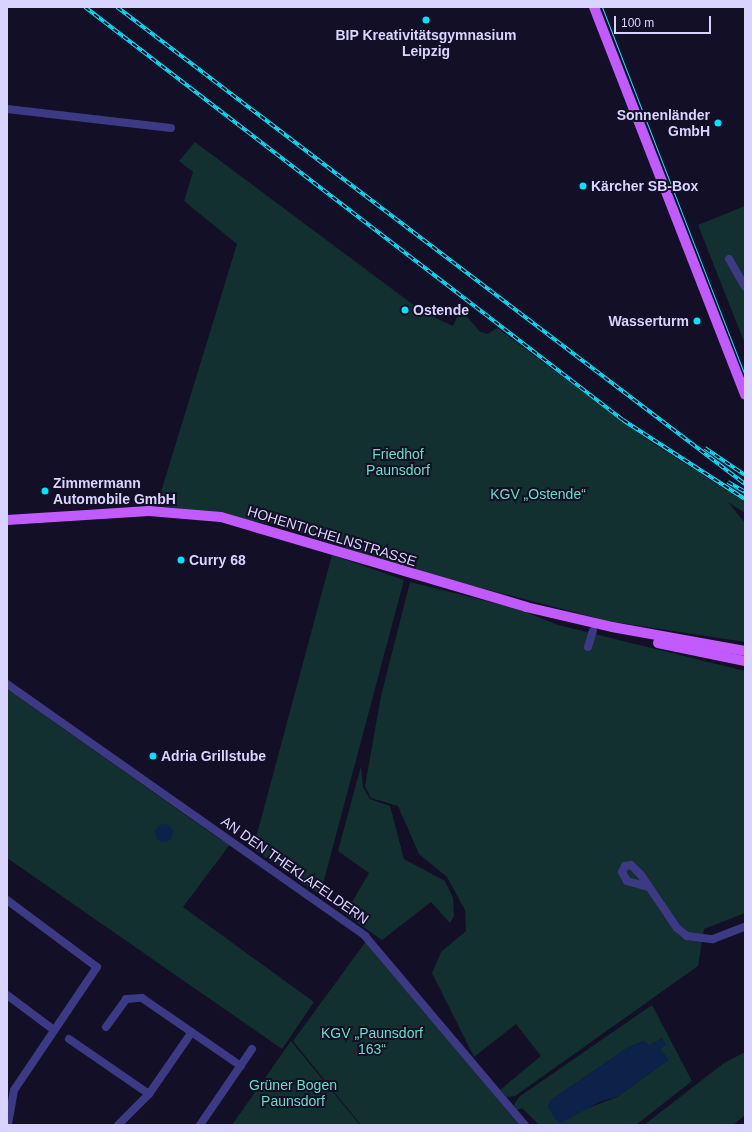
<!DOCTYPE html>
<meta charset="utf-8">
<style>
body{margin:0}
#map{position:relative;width:752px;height:1132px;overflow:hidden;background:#130f26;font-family:Arial,sans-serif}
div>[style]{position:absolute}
.green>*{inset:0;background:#12302f}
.water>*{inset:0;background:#0c2248}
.round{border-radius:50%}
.minor>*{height:8px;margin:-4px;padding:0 4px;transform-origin:4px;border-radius:4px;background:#3d3a85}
.major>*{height:10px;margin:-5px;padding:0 5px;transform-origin:5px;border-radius:5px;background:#c25bff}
.tram>*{height:1px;margin:-0.5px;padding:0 0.5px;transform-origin:0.5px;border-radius:0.5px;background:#00e5ff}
.rail>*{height:3.5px;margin-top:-1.75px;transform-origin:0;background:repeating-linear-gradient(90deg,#130f26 0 6px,#00e5ff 0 12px);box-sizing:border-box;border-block:1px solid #00e5ff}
.dots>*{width:11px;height:11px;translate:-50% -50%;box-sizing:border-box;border:2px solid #130f26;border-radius:50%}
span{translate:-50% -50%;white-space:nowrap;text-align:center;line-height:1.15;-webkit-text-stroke:4px #130f26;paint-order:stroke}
.poi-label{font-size:14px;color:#d9d4ff;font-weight:700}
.right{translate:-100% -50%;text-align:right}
.left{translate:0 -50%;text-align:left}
.park-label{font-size:14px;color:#5fe0c0}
.street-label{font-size:14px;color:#d9d4ff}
.frame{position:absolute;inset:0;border:8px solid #d9d4ff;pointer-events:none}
.scale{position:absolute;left:614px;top:16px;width:97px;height:18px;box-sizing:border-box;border:2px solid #d9d4ff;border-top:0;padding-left:5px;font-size:12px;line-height:14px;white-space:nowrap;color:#d9d4ff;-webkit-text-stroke:3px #130f26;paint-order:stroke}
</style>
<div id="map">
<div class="green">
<i style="clip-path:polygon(195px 142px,423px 312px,453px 326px,461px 309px,480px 332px,488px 334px,497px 328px,645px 438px,745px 502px,745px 513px,728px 502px,745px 523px,745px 642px,608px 621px,409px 569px,277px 525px,157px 505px,237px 244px,184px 201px,193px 172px,179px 161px)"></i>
<i style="clip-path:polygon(745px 206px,745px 344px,698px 225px)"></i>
<i style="clip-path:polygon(332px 555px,404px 580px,320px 895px,253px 849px)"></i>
<i style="clip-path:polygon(410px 582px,518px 609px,558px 625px,745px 671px,745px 913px,704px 929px,698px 966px,515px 1096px,507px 1097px,500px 1090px,541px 1056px,516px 1024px,474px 1057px,432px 973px,441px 952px,466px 931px,465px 910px,447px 877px,419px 854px,398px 806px,371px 798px,365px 786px,381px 696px)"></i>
<i style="clip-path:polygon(7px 689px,221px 840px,231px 843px,183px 907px,314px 1002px,282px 1049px,7px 858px)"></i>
<i style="clip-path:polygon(361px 766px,363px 787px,370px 799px,390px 806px,404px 859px,445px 881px,453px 898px,454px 916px,450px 923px,431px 902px,382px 940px,345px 914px,369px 873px,338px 851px)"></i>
<i style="clip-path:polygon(367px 940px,505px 1108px,519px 1125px,361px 1125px,293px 1041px)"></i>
<i style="clip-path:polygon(evenodd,652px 1005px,692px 1081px,636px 1125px,539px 1125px,522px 1108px,517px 1110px,514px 1105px,519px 1097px,652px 1005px,662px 1038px,660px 1049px,668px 1060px,617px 1097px,580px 1111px,548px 1107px,551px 1100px,629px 1047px,644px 1041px,649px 1046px,662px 1038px)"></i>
<i style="clip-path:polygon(291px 1041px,360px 1125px,232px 1125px)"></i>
<i style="clip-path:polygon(745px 1052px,745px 1115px,733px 1125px,644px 1125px,724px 1063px)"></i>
</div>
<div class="water">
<i class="round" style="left:155px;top:824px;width:18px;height:18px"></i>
<i style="clip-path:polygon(662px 1038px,666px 1045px,660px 1049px,668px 1060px,617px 1097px,601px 1101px,561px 1123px,555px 1119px,548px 1107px,551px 1100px,629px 1047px,644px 1041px,649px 1046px)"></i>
</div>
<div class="minor">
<i style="left:7px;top:109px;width:165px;rotate:6.6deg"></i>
<i style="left:729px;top:259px;width:32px;rotate:60deg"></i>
<i style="left:588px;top:647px;width:17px;rotate:-73deg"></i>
<i style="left:7px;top:684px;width:438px;rotate:35.1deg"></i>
<i style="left:365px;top:936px;width:248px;rotate:49.8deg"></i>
<i style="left:648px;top:887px;width:22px;rotate:-164deg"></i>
<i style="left:627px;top:881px;width:10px;rotate:-119deg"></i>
<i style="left:622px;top:872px;width:7px;rotate:-63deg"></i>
<i style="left:625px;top:866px;width:6px;rotate:-9deg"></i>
<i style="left:631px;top:865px;width:14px;rotate:45deg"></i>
<i style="left:641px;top:875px;width:64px;rotate:55.8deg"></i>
<i style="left:677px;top:928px;width:13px;rotate:39deg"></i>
<i style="left:687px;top:936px;width:26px;rotate:7deg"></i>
<i style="left:713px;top:939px;width:34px;rotate:-21deg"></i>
<i style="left:7px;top:900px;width:112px;rotate:36.7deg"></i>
<i style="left:97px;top:967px;width:148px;rotate:124deg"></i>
<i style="left:14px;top:1090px;width:36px;rotate:100deg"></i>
<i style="left:7px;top:995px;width:59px;rotate:36.7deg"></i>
<i style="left:106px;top:1027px;width:34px;rotate:-54deg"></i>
<i style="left:126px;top:999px;width:16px;rotate:-4deg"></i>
<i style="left:142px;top:998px;width:120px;rotate:34.5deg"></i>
<i style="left:69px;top:1039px;width:97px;rotate:34.5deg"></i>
<i style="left:118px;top:1125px;width:44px;rotate:-45deg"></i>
<i style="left:149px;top:1094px;width:75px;rotate:-55.3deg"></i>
<i style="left:200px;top:1125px;width:92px;rotate:-55.6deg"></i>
</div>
<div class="major">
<i style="left:594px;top:7px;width:416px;rotate:68.7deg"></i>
<i style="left:7px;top:520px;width:142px;rotate:-3.6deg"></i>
<i style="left:149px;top:511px;width:72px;rotate:4.8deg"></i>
<i style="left:221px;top:517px;width:318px;rotate:16.4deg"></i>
<i style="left:526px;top:607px;width:88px;rotate:13.1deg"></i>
<i style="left:612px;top:627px;width:135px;rotate:10.2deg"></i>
<i style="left:658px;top:643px;width:89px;rotate:11.7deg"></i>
</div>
<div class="tram">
<i style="left:602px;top:7px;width:395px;rotate:68.8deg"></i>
</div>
<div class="rail">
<i style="left:85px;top:7px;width:678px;rotate:37.51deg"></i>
<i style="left:623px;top:420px;width:145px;rotate:32.9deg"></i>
<i style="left:117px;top:7px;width:789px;rotate:37.22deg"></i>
<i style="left:705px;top:448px;width:48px;rotate:34deg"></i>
<i style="left:728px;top:482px;width:20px;rotate:30deg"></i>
</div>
<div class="dots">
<i style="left:426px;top:20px;background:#00e5ff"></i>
<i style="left:718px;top:123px;background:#00e5ff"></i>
<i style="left:583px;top:186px;background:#00e5ff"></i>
<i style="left:405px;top:310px;background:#00e5ff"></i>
<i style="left:697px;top:321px;background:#00e5ff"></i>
<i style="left:45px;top:491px;background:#00e5ff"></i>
<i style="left:181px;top:560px;background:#00e5ff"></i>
<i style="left:153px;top:756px;background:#00e5ff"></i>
</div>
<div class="poi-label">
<span style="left:426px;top:43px">BIP Kreativitätsgymnasium<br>Leipzig</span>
<span class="right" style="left:710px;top:123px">Sonnenländer<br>GmbH</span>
<span class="left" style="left:591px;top:186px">Kärcher SB-Box</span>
<span class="left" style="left:413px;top:310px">Ostende</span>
<span class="right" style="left:689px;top:321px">Wasserturm</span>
<span class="left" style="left:53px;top:491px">Zimmermann<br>Automobile GmbH</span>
<span class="left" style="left:189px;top:560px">Curry 68</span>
<span class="left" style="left:161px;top:756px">Adria Grillstube</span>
</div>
<div class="park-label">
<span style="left:398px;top:462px">Friedhof<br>Paunsdorf</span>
<span style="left:538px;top:494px">KGV „Ostende“</span>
<span style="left:372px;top:1041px">KGV „Paunsdorf<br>163“</span>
<span style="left:293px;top:1093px">Grüner Bogen<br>Paunsdorf</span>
</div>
<div class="street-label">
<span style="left:332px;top:536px;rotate:17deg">HOHENTICHELNSTRASSE</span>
<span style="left:295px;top:870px;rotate:35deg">AN DEN THEKLAFELDERN</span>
</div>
<div class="frame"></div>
<div class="scale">100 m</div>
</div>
